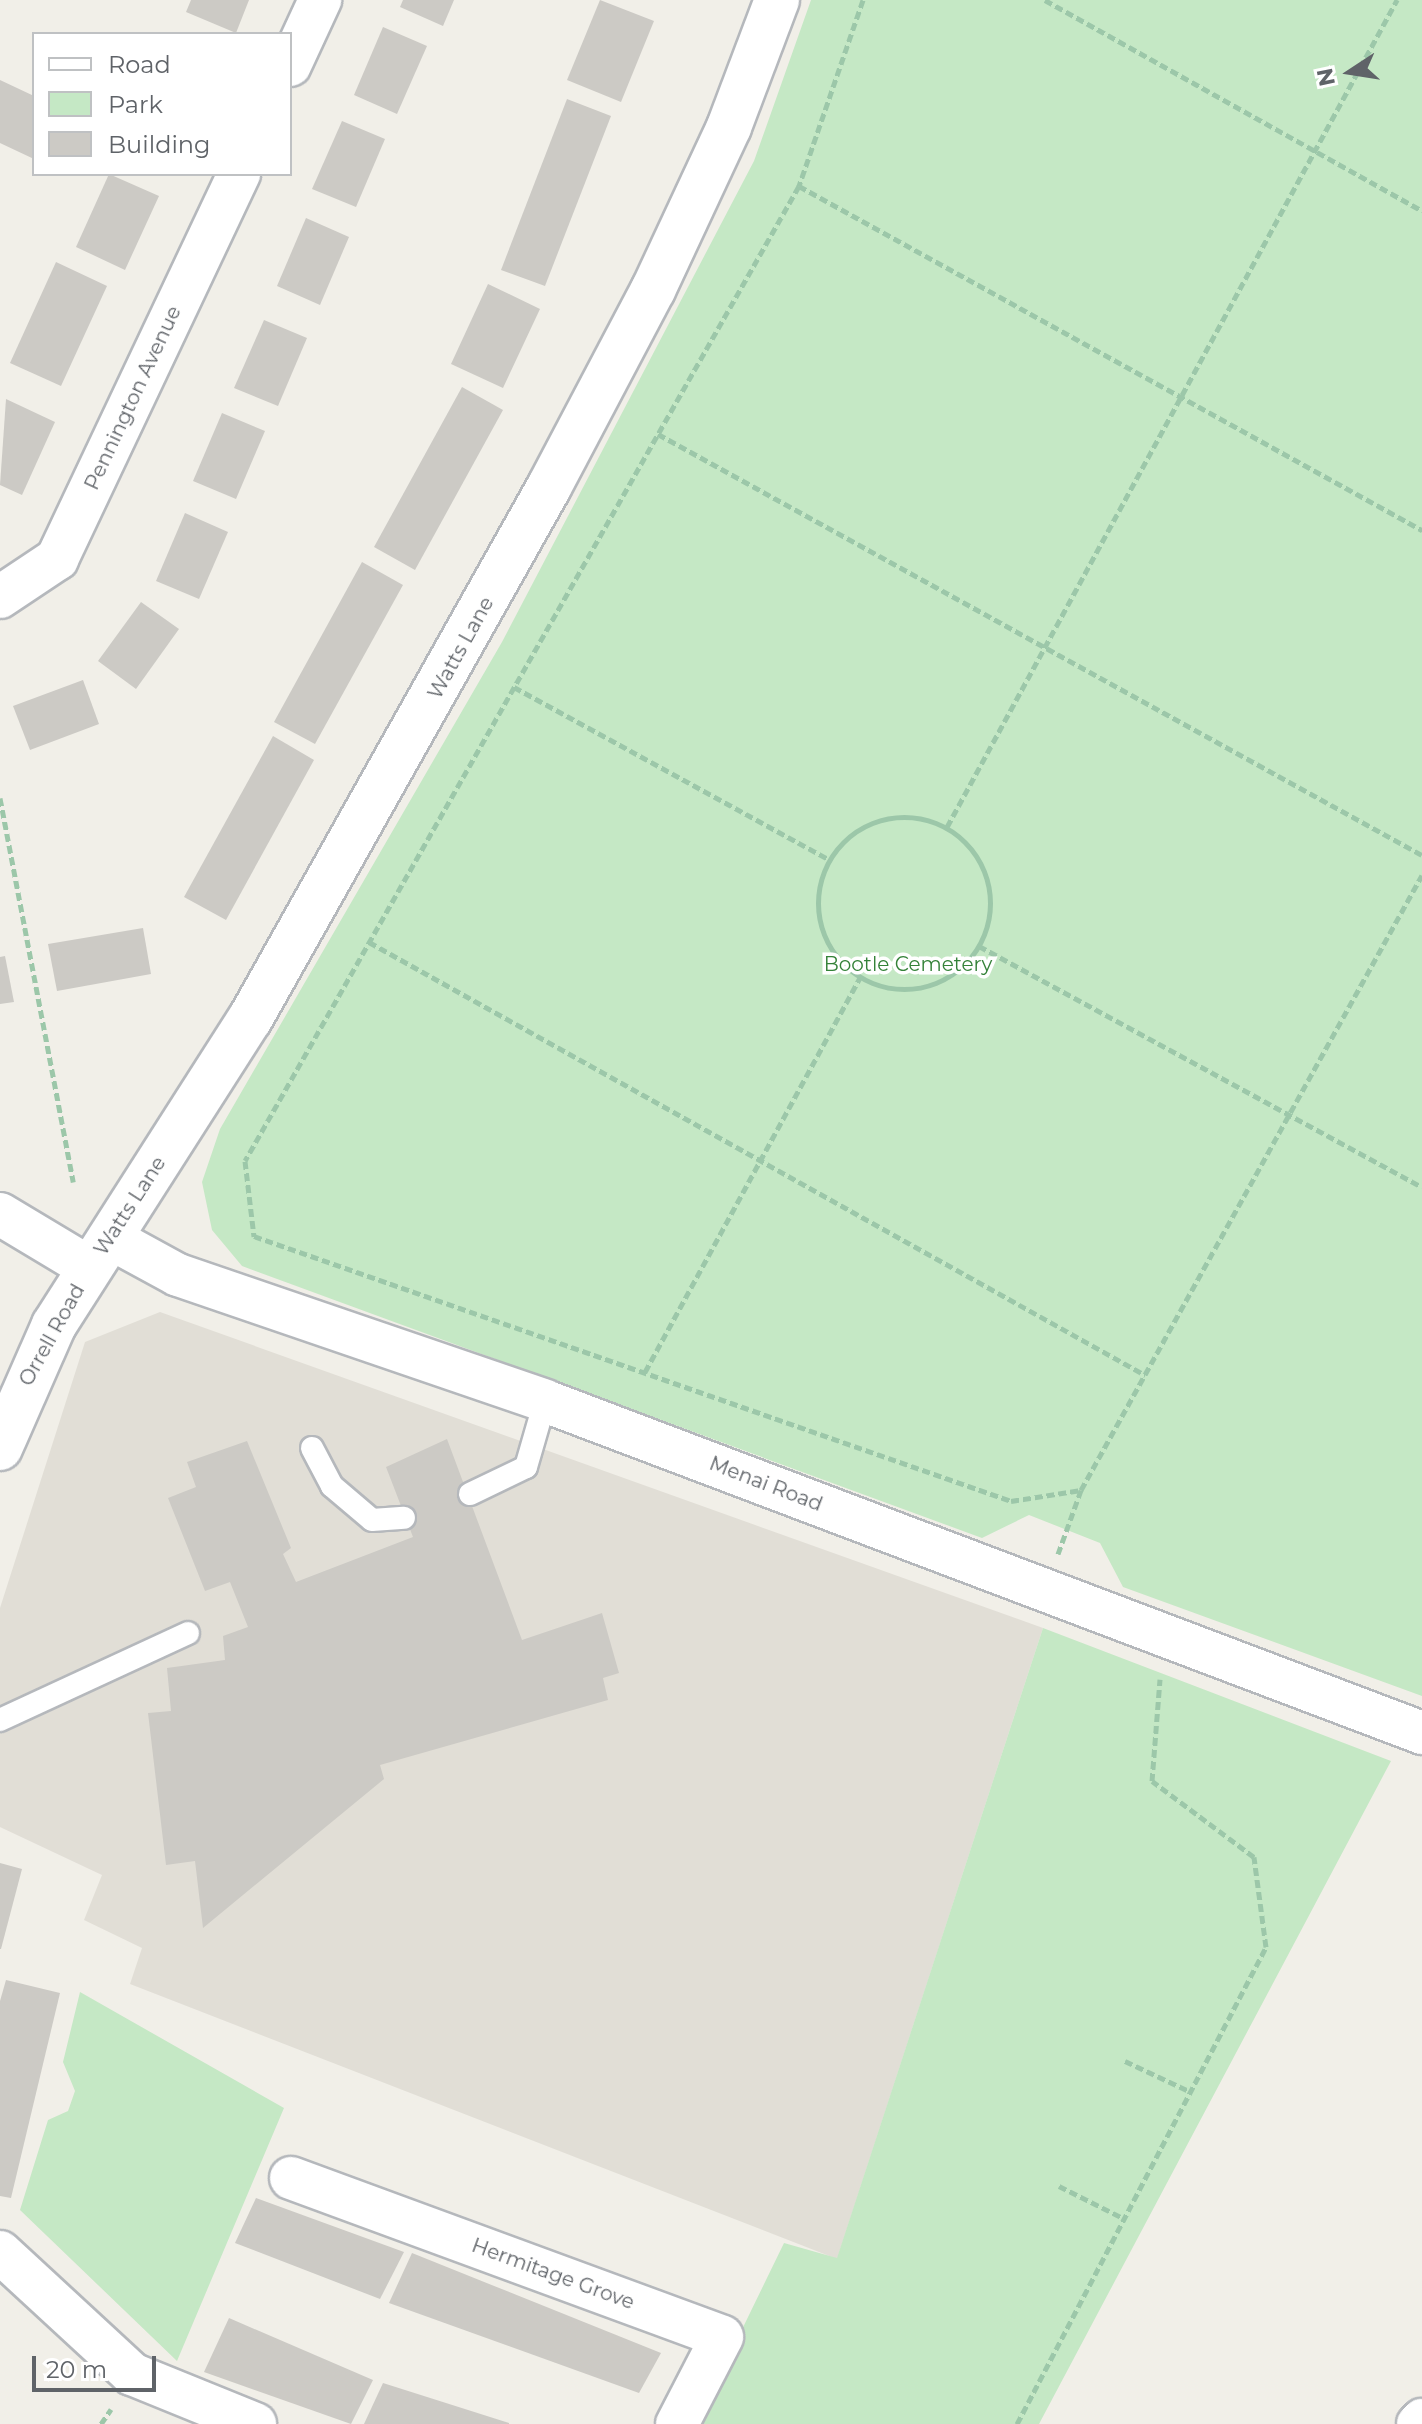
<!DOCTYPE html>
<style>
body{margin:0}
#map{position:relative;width:1422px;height:2424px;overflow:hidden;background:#f1efe8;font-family:Montserrat,sans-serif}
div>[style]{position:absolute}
.education>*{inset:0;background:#e1ded6}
.green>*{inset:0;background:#c5e8c5}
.building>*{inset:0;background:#cccac5}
.path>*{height:5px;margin-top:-2.5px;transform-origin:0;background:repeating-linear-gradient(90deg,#9cc7a9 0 8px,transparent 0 12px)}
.path>.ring{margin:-2.5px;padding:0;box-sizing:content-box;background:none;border:5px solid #9cc7a9;border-radius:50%}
.roads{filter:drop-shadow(2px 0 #b5b8bc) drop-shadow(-2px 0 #b5b8bc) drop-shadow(0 2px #b5b8bc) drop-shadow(0 -2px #b5b8bc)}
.lane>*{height:22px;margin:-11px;padding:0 11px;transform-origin:11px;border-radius:11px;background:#fff}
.street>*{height:42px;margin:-21px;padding:0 21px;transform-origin:21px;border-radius:21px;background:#fff}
.secondary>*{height:44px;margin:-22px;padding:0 22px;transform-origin:22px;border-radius:22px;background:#fff}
span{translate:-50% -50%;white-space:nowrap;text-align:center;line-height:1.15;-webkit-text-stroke:7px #fff;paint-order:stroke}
.street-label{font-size:20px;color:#5f6368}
.park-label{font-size:20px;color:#348238}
.legend{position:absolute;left:32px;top:32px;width:260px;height:144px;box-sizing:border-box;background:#fff;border:2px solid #bfc1c3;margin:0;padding:10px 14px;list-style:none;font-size:24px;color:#5f6368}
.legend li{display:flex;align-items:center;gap:16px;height:40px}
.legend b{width:40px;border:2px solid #bfc1c3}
.north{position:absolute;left:1310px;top:32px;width:80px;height:80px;-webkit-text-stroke:6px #fff;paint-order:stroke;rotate:258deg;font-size:22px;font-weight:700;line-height:32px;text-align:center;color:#5f6368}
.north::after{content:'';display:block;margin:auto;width:28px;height:36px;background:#5f6368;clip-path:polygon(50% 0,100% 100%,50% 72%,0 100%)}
.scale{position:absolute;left:32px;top:2356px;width:124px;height:36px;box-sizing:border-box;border:4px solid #5f6368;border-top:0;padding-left:10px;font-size:24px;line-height:28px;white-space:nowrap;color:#5f6368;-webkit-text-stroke:6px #fff;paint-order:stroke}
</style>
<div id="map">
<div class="education">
<i style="clip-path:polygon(160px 1312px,1043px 1628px,837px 2259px,130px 1984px,142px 1948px,84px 1920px,102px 1875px,0 1827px,0 1608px,85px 1342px)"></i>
</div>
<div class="green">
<i style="clip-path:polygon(811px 0,1422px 0,1422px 1696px,1123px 1587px,1100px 1543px,1029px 1515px,982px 1538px,242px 1266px,212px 1230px,202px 1182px,220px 1129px,502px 642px,754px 161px)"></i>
<i style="clip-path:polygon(1043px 1628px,1391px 1761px,1039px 2424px,696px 2424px,784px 2243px,837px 2258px)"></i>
<i style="clip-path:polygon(80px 1992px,284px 2108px,177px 2361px,20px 2210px,48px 2120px,68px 2111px,75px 2091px,63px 2062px)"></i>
</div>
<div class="building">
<i style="clip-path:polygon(191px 0,249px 0,236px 33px,186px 12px)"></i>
<i style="clip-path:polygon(403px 0,454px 0,443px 26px,400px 7px)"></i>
<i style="clip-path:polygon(600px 0,654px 21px,621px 102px,567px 80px)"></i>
<i style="clip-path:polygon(383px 27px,427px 46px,397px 114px,354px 95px)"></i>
<i style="clip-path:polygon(0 80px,34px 96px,34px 159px,0 143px)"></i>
<i style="clip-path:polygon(567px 99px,611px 116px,545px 286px,501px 270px)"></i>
<i style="clip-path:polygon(342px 121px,385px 139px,356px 207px,312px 189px)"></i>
<i style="clip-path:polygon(109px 174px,159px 196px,125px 270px,76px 247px)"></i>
<i style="clip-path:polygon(306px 218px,349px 237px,320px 305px,277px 286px)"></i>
<i style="clip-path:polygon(56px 262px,107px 286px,61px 386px,10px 363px)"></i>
<i style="clip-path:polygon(488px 284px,540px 309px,503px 388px,451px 364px)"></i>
<i style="clip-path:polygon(264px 320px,307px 338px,278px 406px,234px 388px)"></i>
<i style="clip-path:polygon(462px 387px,503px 410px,415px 570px,374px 547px)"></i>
<i style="clip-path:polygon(6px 399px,55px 422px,22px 495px,0 485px)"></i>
<i style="clip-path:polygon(222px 413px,265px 431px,236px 499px,193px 481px)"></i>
<i style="clip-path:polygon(185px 513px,228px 532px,199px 599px,156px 581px)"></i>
<i style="clip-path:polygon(362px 562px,403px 585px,315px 744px,274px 722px)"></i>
<i style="clip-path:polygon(141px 602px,179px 629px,136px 689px,98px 661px)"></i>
<i style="clip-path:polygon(83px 680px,99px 724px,30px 750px,13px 706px)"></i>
<i style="clip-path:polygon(273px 736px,314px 760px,226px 920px,184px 897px)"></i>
<i style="clip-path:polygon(143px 928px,151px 974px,57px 991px,48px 944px)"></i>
<i style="clip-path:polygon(5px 956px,14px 1002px,0 1004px,0 957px)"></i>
<i style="clip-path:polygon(447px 1439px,522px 1640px,602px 1613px,619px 1673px,603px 1678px,608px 1700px,380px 1765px,384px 1779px,203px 1928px,195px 1861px,166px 1865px,148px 1713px,171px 1711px,167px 1668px,225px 1660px,223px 1636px,248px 1627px,230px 1582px,205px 1591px,168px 1498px,196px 1487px,187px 1462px,247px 1441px,291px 1548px,283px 1554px,296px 1582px,413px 1537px,386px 1467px)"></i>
<i style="clip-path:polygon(0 1863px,22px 1869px,1px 1949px,0 1949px)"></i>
<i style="clip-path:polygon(6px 1980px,60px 1993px,11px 2198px,0 2196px,0 2001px)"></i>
<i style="clip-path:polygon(256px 2198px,404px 2252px,380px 2299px,235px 2243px)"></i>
<i style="clip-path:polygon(412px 2253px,661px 2353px,639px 2393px,389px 2303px)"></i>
<i style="clip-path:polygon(229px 2318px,373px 2380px,351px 2424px,204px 2372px)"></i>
<i style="clip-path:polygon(383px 2383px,509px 2423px,509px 2424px,364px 2424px)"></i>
</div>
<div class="path">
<i style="left:863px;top:0;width:197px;rotate:109deg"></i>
<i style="left:799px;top:186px;width:1121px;rotate:119.61deg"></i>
<i style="left:245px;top:1161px;width:76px;rotate:83.2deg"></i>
<i style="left:254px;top:1236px;width:802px;rotate:19.29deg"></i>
<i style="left:1011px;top:1501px;width:71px;rotate:-8.9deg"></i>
<i style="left:1045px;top:0;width:432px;rotate:29.2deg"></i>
<i style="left:799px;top:186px;width:712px;rotate:28.91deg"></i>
<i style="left:658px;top:434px;width:872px;rotate:28.86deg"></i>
<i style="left:514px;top:687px;width:360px;rotate:28.7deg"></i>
<i style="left:0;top:798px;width:391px;rotate:79.2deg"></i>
<i class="ring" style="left:818px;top:817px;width:167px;height:167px"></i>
<i style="left:947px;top:827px;width:942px;rotate:-61.45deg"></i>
<i style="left:369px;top:942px;width:889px;rotate:29.16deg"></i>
<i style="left:979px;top:946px;width:504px;rotate:28.55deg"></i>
<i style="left:645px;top:1372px;width:449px;rotate:-61.4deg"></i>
<i style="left:1058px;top:1554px;width:68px;rotate:-70.2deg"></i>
<i style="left:1081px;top:1490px;width:703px;rotate:-60.99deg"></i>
<i style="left:1125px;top:2061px;width:73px;rotate:25.2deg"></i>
<i style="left:1059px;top:2186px;width:74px;rotate:26.6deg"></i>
<i style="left:101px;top:2424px;width:18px;rotate:-56deg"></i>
<i style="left:1017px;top:2424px;width:538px;rotate:-62.43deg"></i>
<i style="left:1266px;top:1947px;width:91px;rotate:-97.6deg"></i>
<i style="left:1254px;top:1857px;width:127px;rotate:-143.3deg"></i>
<i style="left:1152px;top:1781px;width:102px;rotate:-85.5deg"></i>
</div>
<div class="roads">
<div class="lane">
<i style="left:312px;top:1448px;width:43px;rotate:62.2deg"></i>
<i style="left:332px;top:1486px;width:52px;rotate:40.4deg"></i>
<i style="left:372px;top:1520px;width:32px;rotate:-4deg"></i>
<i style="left:470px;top:1494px;width:62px;rotate:-25.7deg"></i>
<i style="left:526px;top:1467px;width:69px;rotate:-73.9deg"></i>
<i style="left:0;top:1720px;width:207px;rotate:-24.8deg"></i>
</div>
<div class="street">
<i style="left:290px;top:65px;width:72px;rotate:-65.2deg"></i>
<i style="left:0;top:597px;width:69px;rotate:-33.7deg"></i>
<i style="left:57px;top:559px;width:426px;rotate:-64.7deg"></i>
<i style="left:0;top:1214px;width:105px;rotate:31deg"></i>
<i style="left:110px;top:1238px;width:77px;rotate:28.6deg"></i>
<i style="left:178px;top:1275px;width:388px;rotate:18.9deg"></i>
<i style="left:545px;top:1401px;width:938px;rotate:20.73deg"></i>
<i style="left:291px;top:2178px;width:459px;rotate:20.2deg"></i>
<i style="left:722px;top:2337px;width:98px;rotate:117.3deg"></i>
<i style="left:0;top:2252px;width:180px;rotate:42.7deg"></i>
<i style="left:132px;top:2374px;width:133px;rotate:22.1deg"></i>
<i style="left:1418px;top:2424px;width:6px;rotate:-45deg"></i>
</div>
<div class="secondary">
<i style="left:0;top:1448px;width:134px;rotate:-66.3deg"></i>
<i style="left:54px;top:1325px;width:363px;rotate:-57.4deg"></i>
<i style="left:250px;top:1019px;width:610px;rotate:-60.66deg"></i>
<i style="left:549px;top:487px;width:223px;rotate:-62.2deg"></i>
<i style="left:653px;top:290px;width:180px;rotate:-65deg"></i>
<i style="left:729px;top:127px;width:136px;rotate:-69.3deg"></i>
</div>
</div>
<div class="street-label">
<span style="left:133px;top:398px;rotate:-65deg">Pennington Avenue</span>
<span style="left:461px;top:648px;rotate:-61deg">Watts Lane</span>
<span style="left:130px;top:1206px;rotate:-57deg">Watts Lane</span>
<span style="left:52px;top:1335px;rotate:-61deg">Orrell Road</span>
<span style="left:766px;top:1484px;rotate:21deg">Menai Road</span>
<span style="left:553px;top:2274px;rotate:20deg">Hermitage Grove</span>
</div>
<div class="park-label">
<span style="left:908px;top:964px">Bootle Cemetery</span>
</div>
<ul class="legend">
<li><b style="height:10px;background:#fff"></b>Road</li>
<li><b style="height:22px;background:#c5e8c5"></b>Park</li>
<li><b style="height:22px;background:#cccac5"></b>Building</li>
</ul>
<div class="north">N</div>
<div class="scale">20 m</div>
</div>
